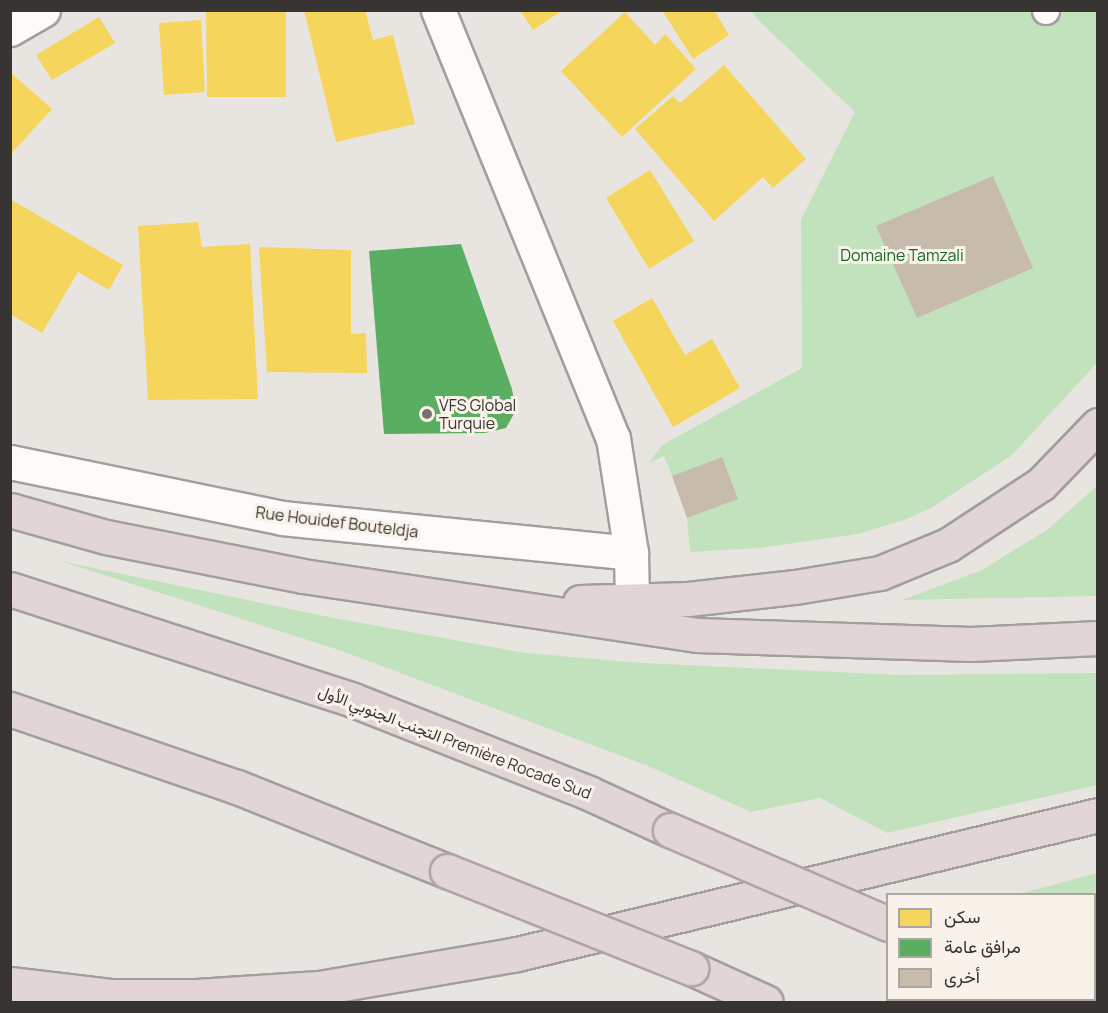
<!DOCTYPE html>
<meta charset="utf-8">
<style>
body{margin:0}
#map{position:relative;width:1108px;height:1013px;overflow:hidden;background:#e8e5e0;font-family:Manrope,Vazirmatn,sans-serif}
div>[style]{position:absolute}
.green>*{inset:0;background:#c2e2be}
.homes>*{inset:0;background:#f6d55c}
.public>*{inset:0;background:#5aae61}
.building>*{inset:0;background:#c7bbac}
.roads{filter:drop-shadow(2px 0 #a29f9b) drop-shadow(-2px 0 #a29f9b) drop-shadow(0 2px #a29f9b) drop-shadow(0 -2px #a29f9b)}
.service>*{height:26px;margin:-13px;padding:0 13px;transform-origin:13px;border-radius:13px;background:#fcfbfa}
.minor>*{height:33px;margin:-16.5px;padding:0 16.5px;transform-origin:16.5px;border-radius:16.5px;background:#fcfbfa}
.motorway>*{height:33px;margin:-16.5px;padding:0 16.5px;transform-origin:16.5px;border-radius:16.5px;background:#e1d5d6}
.bridges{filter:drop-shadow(2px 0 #b3a4a4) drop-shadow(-2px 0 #b3a4a4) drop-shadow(0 2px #b3a4a4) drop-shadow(0 -2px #b3a4a4)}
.motorway-bridge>*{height:33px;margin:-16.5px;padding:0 16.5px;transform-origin:16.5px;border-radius:16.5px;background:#e1d5d6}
.dots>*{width:16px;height:16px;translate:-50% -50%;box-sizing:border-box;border:3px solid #f9f2ea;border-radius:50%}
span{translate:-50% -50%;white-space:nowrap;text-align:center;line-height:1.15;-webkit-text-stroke:6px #f9f2ea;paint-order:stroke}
.park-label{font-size:16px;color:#146a20}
.poi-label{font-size:16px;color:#373431}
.left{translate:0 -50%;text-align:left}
.street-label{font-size:16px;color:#373431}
.frame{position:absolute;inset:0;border:12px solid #373431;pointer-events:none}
.legend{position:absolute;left:886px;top:893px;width:210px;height:108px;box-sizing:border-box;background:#f9f2ea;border:2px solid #aba6a0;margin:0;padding:8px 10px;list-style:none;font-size:18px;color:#373431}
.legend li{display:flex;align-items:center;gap:12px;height:30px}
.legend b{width:30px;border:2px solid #aba6a0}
</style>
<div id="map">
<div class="green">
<i style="clip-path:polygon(752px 11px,1097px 11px,1097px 363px,1011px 456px,931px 508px,904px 520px,858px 534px,759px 548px,690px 552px,687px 518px,722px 458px,672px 476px,664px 456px,649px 463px,662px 445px,802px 368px,801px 219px,855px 112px,757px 19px)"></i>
<i style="clip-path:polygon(1097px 486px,1097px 596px,902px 600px,982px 570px,1048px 529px)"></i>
<i style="clip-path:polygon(60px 561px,329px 617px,525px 653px,642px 663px,900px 675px,1097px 673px,1097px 785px,887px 833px,820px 798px,751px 812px,648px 766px,339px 650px)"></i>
<i style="clip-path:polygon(1097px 873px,1098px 873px,1097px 991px,1094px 989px,1094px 894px,1019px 894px)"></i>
</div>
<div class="homes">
<i style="clip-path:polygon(206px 10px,286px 10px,286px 97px,207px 97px)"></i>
<i style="clip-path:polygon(304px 10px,365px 10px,373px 40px,393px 35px,415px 124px,336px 142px)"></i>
<i style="clip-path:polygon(520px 10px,563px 10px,533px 30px)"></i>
<i style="clip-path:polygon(662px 10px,714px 10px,729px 35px,693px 59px)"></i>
<i style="clip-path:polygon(625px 12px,655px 45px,665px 34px,696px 69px,622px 137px,561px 71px)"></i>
<i style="clip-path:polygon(99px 17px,115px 43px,52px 80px,36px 55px)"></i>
<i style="clip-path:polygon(201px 20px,205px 92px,164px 95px,159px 23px)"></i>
<i style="clip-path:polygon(724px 65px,806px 159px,773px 188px,763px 177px,714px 221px,635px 129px,673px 96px,680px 103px)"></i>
<i style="clip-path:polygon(10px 72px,52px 109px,10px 155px)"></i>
<i style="clip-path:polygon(650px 170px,694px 241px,649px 269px,606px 198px)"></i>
<i style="clip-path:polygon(10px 199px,123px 265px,109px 290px,78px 272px,42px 333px,10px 314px)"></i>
<i style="clip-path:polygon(198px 222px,202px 247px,250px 244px,258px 399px,148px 400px,138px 226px)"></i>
<i style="clip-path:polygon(259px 247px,351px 250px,351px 334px,366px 333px,367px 373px,267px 372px)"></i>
<i style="clip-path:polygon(652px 298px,685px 355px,712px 339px,740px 388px,673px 427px,613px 321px)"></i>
</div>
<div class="public">
<i style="clip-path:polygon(461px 244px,512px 389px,516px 410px,506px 428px,485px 433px,384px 434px,369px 251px)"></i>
</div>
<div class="building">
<i style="clip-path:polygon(993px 176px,1033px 268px,917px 318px,876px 226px)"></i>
<i style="clip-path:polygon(722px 457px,738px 499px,687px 518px,672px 476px)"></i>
</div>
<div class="roads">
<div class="service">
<i style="left:1046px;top:11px;width:1px;rotate:-90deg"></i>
</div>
<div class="minor">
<i style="left:438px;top:10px;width:462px;rotate:67.8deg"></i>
<i style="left:613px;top:438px;width:116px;rotate:81.1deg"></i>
<i style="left:631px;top:553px;width:48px;rotate:88.8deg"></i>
<i style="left:10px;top:29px;width:38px;rotate:-30deg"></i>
<i style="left:10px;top:462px;width:278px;rotate:11.6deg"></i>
<i style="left:282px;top:518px;width:351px;rotate:5.7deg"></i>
</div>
<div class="motorway">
<i style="left:10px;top:510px;width:100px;rotate:15.7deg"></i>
<i style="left:106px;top:537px;width:201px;rotate:11.2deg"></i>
<i style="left:303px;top:576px;width:398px;rotate:8.5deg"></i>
<i style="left:697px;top:635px;width:274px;rotate:1.9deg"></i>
<i style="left:971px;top:644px;width:127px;rotate:-2.7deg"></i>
<i style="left:10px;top:589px;width:361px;rotate:17.9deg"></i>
<i style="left:353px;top:700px;width:254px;rotate:21.5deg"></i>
<i style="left:589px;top:793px;width:89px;rotate:24.6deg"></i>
<i style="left:580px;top:602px;width:108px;rotate:-1.6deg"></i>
<i style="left:688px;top:599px;width:108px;rotate:-6.4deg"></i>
<i style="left:795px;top:587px;width:86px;rotate:-9.4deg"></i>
<i style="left:880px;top:573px;width:74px;rotate:-22.4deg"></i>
<i style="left:948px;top:545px;width:111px;rotate:-33.3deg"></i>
<i style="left:1041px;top:484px;width:82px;rotate:-46deg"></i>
<i style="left:10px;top:709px;width:240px;rotate:19deg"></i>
<i style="left:237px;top:787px;width:226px;rotate:21.8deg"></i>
<i style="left:691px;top:968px;width:82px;rotate:24.4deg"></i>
<i style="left:10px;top:984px;width:103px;rotate:6.7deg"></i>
<i style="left:112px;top:996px;width:84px"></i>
<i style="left:196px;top:996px;width:123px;rotate:-3.7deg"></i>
<i style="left:319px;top:988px;width:201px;rotate:-9.7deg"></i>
<i style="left:517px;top:954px;width:597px;rotate:-13.45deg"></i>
<i style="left:1030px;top:1000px;width:5px;rotate:22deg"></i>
</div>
</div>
<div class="bridges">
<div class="motorway-bridge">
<i style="left:670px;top:830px;width:237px;rotate:23.3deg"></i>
<i style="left:447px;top:871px;width:263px;rotate:21.7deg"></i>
</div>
</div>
<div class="dots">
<i style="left:427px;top:414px;background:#75726e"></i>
</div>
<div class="park-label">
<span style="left:902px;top:255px">Domaine Tamzali</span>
</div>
<div class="poi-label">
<span class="left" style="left:439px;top:414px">VFS Global<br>Turquie</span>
</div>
<div class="street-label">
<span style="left:337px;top:522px;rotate:7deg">Rue Houidef Bouteldja</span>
<span style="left:455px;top:742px;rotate:21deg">التجنب الجنوبي الأول Première Rocade Sud</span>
</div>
<div class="frame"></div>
<ul class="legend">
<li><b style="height:16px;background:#f6d55c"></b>سكن</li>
<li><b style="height:16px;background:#5aae61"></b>مرافق عامة</li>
<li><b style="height:16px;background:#c7bbac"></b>أخرى</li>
</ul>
</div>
